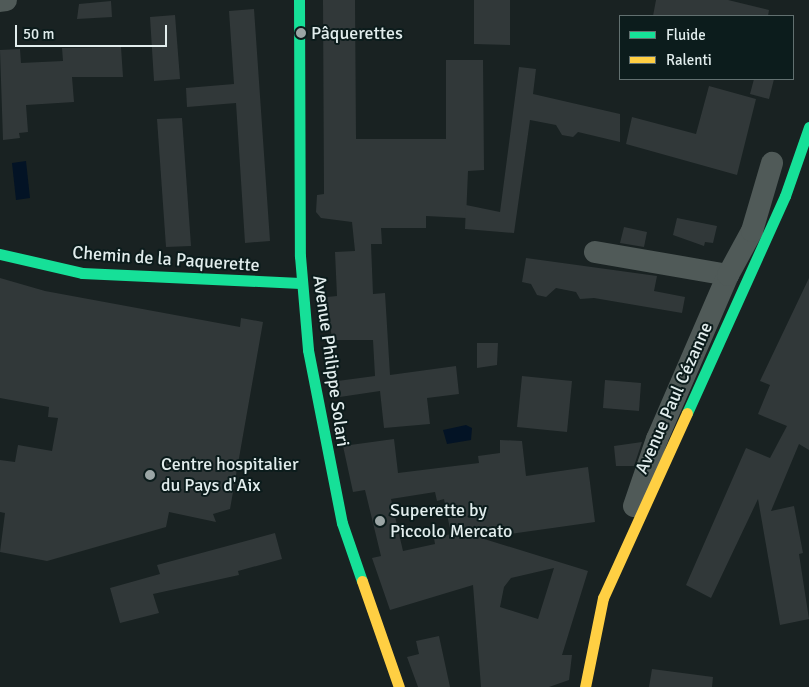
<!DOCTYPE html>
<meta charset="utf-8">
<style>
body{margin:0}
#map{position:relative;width:809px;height:687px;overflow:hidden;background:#192222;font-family:Signika,sans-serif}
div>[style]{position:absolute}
.water>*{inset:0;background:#031325}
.building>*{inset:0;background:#313839}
.street>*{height:22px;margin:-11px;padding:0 11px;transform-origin:11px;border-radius:11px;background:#505a58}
.fast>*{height:11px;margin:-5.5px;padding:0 5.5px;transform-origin:5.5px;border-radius:5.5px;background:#16e098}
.slow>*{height:11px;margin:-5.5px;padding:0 5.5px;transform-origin:5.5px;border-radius:5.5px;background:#ffcf43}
.dots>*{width:14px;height:14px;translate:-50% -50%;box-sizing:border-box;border:2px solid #0c1c1c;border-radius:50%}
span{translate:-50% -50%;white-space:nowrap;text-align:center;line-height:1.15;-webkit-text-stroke:4px #0c1c1c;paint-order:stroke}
.poi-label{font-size:18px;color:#e2eded}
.left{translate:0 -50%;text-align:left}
.street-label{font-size:18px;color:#e2eded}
.legend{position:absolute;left:619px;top:15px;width:175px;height:65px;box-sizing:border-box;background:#0c1c1c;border:1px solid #627070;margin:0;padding:6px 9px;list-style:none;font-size:15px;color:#e2eded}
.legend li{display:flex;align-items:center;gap:10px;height:25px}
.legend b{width:25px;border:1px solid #627070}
.scale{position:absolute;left:15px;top:25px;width:152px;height:22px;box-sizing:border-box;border:2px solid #e2eded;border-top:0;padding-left:6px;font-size:15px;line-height:18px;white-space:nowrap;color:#e2eded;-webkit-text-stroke:4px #0c1c1c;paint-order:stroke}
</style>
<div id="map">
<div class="water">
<i style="clip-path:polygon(26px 161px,30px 198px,16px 200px,12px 163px)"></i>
<i style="clip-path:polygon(466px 425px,472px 428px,471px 440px,447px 444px,443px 430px)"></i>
</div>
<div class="building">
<i style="clip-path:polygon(323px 0,355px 0,356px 139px,446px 139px,446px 60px,483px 60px,484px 170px,468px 171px,466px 218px,426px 216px,426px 228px,381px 228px,382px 244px,371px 244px,373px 294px,385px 293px,390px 375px,456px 366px,459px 394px,427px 398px,430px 424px,384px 428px,380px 391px,333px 398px,330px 382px,375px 376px,373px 340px,332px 340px,327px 297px,337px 296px,335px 252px,355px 251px,352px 222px,321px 218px,316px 212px,317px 195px,324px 194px)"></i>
<i style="clip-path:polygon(474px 0,510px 0,510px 45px,474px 44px)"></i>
<i style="clip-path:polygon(656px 0,728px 0,769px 10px,768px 16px,653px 16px)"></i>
<i style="clip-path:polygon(111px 1px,112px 17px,77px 19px,79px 4px)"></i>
<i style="clip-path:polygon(254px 9px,270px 241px,245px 243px,236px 103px,187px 107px,186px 88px,234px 84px,229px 11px)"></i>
<i style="clip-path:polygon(175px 15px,180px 79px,154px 81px,150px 17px)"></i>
<i style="clip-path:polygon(121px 47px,123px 77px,72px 77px,74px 102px,26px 105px,28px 132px,19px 133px,20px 138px,3px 140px,0 50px,20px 49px,21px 63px,63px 61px,62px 48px)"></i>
<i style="clip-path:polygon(519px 67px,536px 69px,533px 94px,620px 114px,620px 142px,578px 132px,573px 137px,562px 135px,556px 125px,530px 120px,514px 233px,465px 229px,466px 205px,500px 212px)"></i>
<i style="clip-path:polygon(754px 79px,774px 79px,769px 99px,750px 94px)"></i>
<i style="clip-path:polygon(709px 86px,756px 99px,737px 175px,626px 144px,632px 117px,696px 134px)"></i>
<i style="clip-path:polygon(182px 118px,191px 246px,166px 247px,157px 119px)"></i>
<i style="clip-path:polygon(677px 218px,717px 226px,713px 243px,705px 242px,704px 246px,673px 235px)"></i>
<i style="clip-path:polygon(624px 227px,647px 232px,644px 247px,620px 243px)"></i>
<i style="clip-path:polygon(526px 258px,657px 276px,654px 291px,685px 297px,682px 313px,594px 298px,580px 299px,576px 292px,556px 288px,546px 297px,537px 295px,531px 284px,522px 282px)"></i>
<i style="clip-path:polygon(0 278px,45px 291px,240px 327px,241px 318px,263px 322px,230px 509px,213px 514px,216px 522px,169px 512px,166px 527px,47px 561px,0 552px,5px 513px,0 512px,0 460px,15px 462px,18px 445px,52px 451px,58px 418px,48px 417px,49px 407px,0 398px)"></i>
<i style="clip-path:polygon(809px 278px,809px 450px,799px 444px,771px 511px,794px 506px,803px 553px,799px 554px,809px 619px,780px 625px,758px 499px,711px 598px,686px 585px,746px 448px,770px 458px,787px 426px,758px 414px,770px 385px,760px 381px)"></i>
<i style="clip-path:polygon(477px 343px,498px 343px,497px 365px,477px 368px)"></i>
<i style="clip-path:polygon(522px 376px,572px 381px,567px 432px,517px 427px)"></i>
<i style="clip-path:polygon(605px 380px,641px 383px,639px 411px,603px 408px)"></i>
<i style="clip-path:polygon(evenodd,394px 439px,398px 473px,479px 463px,478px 456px,500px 453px,500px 440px,522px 441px,526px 476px,588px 467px,595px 522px,481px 538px,588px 571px,562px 655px,572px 655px,569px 680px,549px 687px,481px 687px,473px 585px,390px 610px,372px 558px,381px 556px,365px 490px,353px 492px,343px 446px,394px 439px,435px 492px,437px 501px,444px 499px,451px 534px,434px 538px,435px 544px,403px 551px,391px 499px,435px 492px,394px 439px,554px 568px,538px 619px,500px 607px,504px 587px,511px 578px,554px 568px)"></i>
<i style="clip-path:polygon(642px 442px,634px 466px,616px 466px,614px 446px)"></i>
<i style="clip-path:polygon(275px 533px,282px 559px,238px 571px,239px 575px,153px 594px,159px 613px,120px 623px,110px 588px,160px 574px,157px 565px)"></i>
<i style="clip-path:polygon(439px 636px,450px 687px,418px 687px,407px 657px,419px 654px,416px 641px)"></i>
<i style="clip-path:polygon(652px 669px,713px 677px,712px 687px,649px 687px)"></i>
</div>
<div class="street">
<i style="left:0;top:1px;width:6px;rotate:-9deg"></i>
<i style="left:595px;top:252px;width:135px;rotate:9.8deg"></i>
<i style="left:634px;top:506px;width:71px;rotate:-71.1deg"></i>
<i style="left:657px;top:439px;width:179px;rotate:-66.6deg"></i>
<i style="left:728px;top:275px;width:50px;rotate:-61.4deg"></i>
<i style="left:752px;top:231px;width:71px;rotate:-73.6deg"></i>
</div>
<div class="fast">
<i style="left:299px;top:0;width:256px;rotate:89.8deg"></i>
<i style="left:300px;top:256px;width:94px;rotate:85.1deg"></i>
<i style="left:308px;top:350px;width:176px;rotate:78.9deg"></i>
<i style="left:342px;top:523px;width:61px;rotate:71deg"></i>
<i style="left:0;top:254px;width:84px;rotate:13deg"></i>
<i style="left:82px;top:273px;width:218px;rotate:2.6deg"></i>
<i style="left:687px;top:413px;width:238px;rotate:-65.7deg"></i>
<i style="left:785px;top:196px;width:73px;rotate:-70.8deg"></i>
</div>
<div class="slow">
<i style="left:362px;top:581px;width:112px;rotate:70.8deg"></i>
<i style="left:585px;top:687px;width:91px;rotate:-78.6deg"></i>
<i style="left:603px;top:598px;width:203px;rotate:-65.6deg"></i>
</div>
<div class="dots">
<i style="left:301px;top:33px;background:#9ca6a6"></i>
<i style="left:150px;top:475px;background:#9ca6a6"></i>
<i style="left:380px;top:521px;background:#9ca6a6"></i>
</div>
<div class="poi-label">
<span class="left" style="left:311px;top:33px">Pâquerettes</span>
<span class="left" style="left:161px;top:475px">Centre hospitalier<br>du Pays d'Aix</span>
<span class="left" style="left:390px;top:521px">Superette by<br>Piccolo Mercato</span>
</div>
<div class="street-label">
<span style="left:166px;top:259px;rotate:4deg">Chemin de la Paquerette</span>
<span style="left:331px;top:361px;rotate:82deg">Avenue Philippe Solari</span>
<span style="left:674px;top:398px;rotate:-66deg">Avenue Paul Cézanne</span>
</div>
<ul class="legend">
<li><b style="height:6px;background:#16e098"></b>Fluide</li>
<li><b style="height:6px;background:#ffcf43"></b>Ralenti</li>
</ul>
<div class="scale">50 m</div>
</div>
